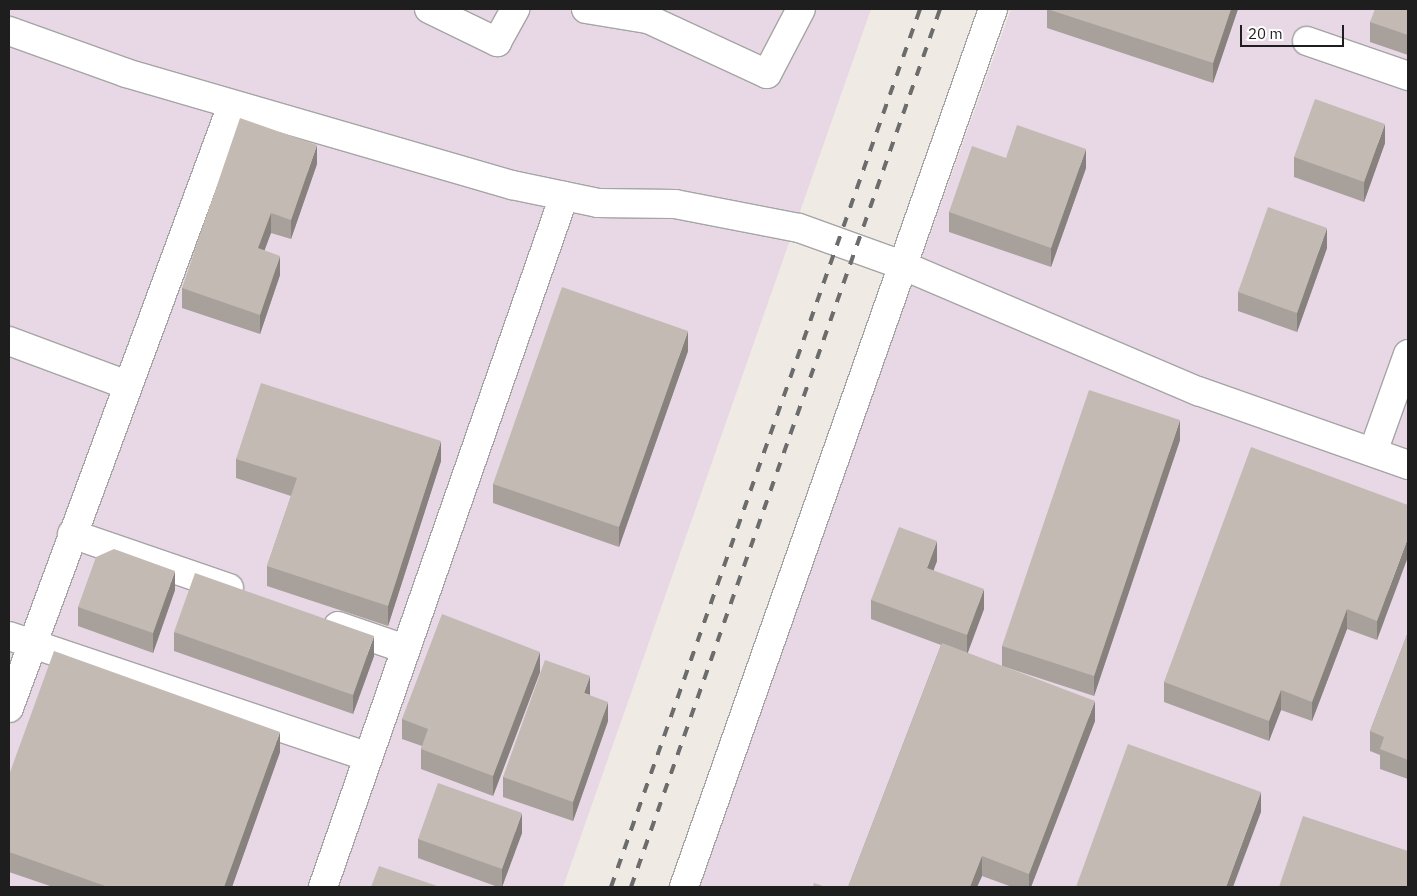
<!DOCTYPE html>
<style>
body{margin:0}
#map{position:relative;width:1417px;height:896px;overflow:hidden;background:#efebe4;font-family:"IBM Plex Sans",sans-serif}
div>[style]{position:absolute}
.industrial>*{inset:0;background:#e8d7e5}
.roads{filter:drop-shadow(1px 0 #a5a5a5) drop-shadow(-1px 0 #a5a5a5) drop-shadow(0 1px #a5a5a5) drop-shadow(0 -1px #a5a5a5)}
.minor>*{height:28px;margin:-14px;padding:0 14px;transform-origin:14px;border-radius:14px;background:#fff}
.rail>*{height:4px;margin-top:-2px;transform-origin:0;background:repeating-linear-gradient(90deg,#6c6c6c 0 10px,transparent 0 20px)}
.wall>*{inset:0;background:#a8a09b}
.shaded-wall>*{inset:0;background:#88827e}
.building>*{inset:0;background:#c3bab4}
span{translate:-50% -50%;white-space:nowrap;text-align:center;line-height:1.15;-webkit-text-stroke:4px #fff;paint-order:stroke}
.frame{position:absolute;inset:0;border:10px solid #1e1e1e;pointer-events:none}
.scale{position:absolute;left:1240px;top:25px;width:104px;height:22px;box-sizing:border-box;border:2px solid #1e1e1e;border-top:0;padding-left:6px;font-size:15px;line-height:18px;white-space:nowrap;color:#1e1e1e;-webkit-text-stroke:4px #fff;paint-order:stroke}
</style>
<div id="map">
<div class="industrial">
<i style="clip-path:polygon(9px 9px,871px 9px,563px 887px,9px 887px)"></i>
<i style="clip-path:polygon(1011px 9px,1408px 9px,1408px 887px,696px 887px)"></i>
</div>
<div class="roads">
<div class="minor">
<i style="left:429px;top:9px;width:76px;rotate:25.9deg"></i>
<i style="left:497px;top:42px;width:38px;rotate:-61deg"></i>
<i style="left:586px;top:9px;width:63px;rotate:9.2deg"></i>
<i style="left:648px;top:19px;width:131px;rotate:24.8deg"></i>
<i style="left:767px;top:74px;width:73px;rotate:-62.4deg"></i>
<i style="left:9px;top:31px;width:124px;rotate:19.7deg"></i>
<i style="left:126px;top:73px;width:402px;rotate:16.2deg"></i>
<i style="left:512px;top:185px;width:88px;rotate:11.8deg"></i>
<i style="left:598px;top:203px;width:77px;rotate:0.7deg"></i>
<i style="left:675px;top:204px;width:126px;rotate:11deg"></i>
<i style="left:799px;top:228px;width:109px;rotate:19.8deg"></i>
<i style="left:902px;top:265px;width:322px;rotate:23.1deg"></i>
<i style="left:1198px;top:391px;width:223px;rotate:19.4deg"></i>
<i style="left:1307px;top:41px;width:107px;rotate:19.1deg"></i>
<i style="left:9px;top:341px;width:126px;rotate:20.4deg"></i>
<i style="left:1373px;top:452px;width:104px;rotate:-70.3deg"></i>
<i style="left:72px;top:534px;width:166px;rotate:19deg"></i>
<i style="left:338px;top:626px;width:71px;rotate:18.9deg"></i>
<i style="left:9px;top:636px;width:379px;rotate:18.6deg"></i>
<i style="left:9px;top:708px;width:643px;rotate:-69.7deg"></i>
<i style="left:323px;top:887px;width:732px;rotate:-70.77deg"></i>
<i style="left:684px;top:887px;width:931px;rotate:-70.61deg"></i>
</div>
</div>
<div class="rail">
<i style="left:611px;top:887px;width:931px;rotate:-70.61deg"></i>
<i style="left:631px;top:887px;width:931px;rotate:-70.61deg"></i>
</div>
<div class="wall">
<i style="clip-path:polygon(1047px 9px,1238px 9px,1213px 83px,1047px 28px)"></i>
<i style="clip-path:polygon(1408px 9px,1408px 55px,1370px 42px,1370px 22px)"></i>
<i style="clip-path:polygon(1385px 143px,1364px 202px,1294px 177px,1294px 157px)"></i>
<i style="clip-path:polygon(1006px 158px,1086px 168px,1051px 267px,949px 232px,949px 212px)"></i>
<i style="clip-path:polygon(317px 164px,291px 239px,271px 233px,264px 250px,280px 275px,260px 334px,182px 308px,182px 288px)"></i>
<i style="clip-path:polygon(1327px 248px,1297px 332px,1238px 311px,1238px 292px)"></i>
<i style="clip-path:polygon(688px 351px,619px 547px,493px 503px,493px 484px)"></i>
<i style="clip-path:polygon(1180px 440px,1094px 696px,1002px 666px,1002px 646px)"></i>
<i style="clip-path:polygon(236px 459px,441px 461px,388px 626px,267px 586px,267px 566px,291px 496px,236px 478px)"></i>
<i style="clip-path:polygon(1408px 505px,1377px 640px,1347px 629px,1312px 721px,1281px 710px,1269px 741px,1164px 702px,1164px 682px)"></i>
<i style="clip-path:polygon(937px 561px,933px 570px,984px 609px,967px 653px,1095px 721px,1031px 887px,1012px 887px,982px 876px,977px 887px,848px 887px,941px 645px,871px 619px,871px 600px)"></i>
<i style="clip-path:polygon(175px 590px,153px 653px,78px 626px,78px 607px)"></i>
<i style="clip-path:polygon(174px 632px,374px 656px,353px 714px,174px 651px)"></i>
<i style="clip-path:polygon(1408px 632px,1408px 779px,1380px 769px,1380px 755px,1370px 751px,1370px 731px)"></i>
<i style="clip-path:polygon(540px 672px,493px 796px,421px 769px,421px 749px,422px 746px,402px 739px,402px 719px)"></i>
<i style="clip-path:polygon(590px 696px,608px 721px,573px 821px,503px 797px,503px 777px)"></i>
<i style="clip-path:polygon(280px 752px,232px 887px,53px 887px,9px 872px,9px 775px)"></i>
<i style="clip-path:polygon(522px 833px,502px 887px,498px 887px,418px 858px,418px 839px)"></i>
</div>
<div class="shaded-wall">
<i style="clip-path:polygon(1231px 9px,1238px 9px,1213px 83px,1213px 63px)"></i>
<i style="clip-path:polygon(1385px 124px,1385px 143px,1364px 202px,1364px 182px)"></i>
<i style="clip-path:polygon(317px 145px,317px 164px,291px 239px,291px 220px)"></i>
<i style="clip-path:polygon(1086px 149px,1086px 168px,1051px 267px,1051px 248px)"></i>
<i style="clip-path:polygon(271px 213px,271px 233px,258px 268px,258px 248px)"></i>
<i style="clip-path:polygon(1327px 228px,1327px 248px,1297px 332px,1297px 313px)"></i>
<i style="clip-path:polygon(280px 256px,280px 275px,260px 334px,260px 315px)"></i>
<i style="clip-path:polygon(688px 331px,688px 351px,619px 547px,619px 527px)"></i>
<i style="clip-path:polygon(1180px 420px,1180px 440px,1094px 696px,1094px 676px)"></i>
<i style="clip-path:polygon(441px 441px,441px 461px,388px 626px,388px 606px)"></i>
<i style="clip-path:polygon(1408px 538px,1408px 557px,1377px 640px,1377px 621px)"></i>
<i style="clip-path:polygon(937px 541px,937px 561px,927px 588px,927px 568px)"></i>
<i style="clip-path:polygon(175px 571px,175px 590px,153px 653px,153px 633px)"></i>
<i style="clip-path:polygon(984px 589px,984px 609px,967px 655px,967px 635px)"></i>
<i style="clip-path:polygon(1347px 609px,1347px 629px,1312px 721px,1312px 702px)"></i>
<i style="clip-path:polygon(374px 636px,374px 656px,353px 714px,353px 695px)"></i>
<i style="clip-path:polygon(540px 652px,540px 672px,493px 796px,493px 776px)"></i>
<i style="clip-path:polygon(590px 676px,590px 695px,584px 693px)"></i>
<i style="clip-path:polygon(1281px 690px,1281px 710px,1269px 741px,1269px 721px)"></i>
<i style="clip-path:polygon(1095px 701px,1095px 721px,1031px 887px,1029px 887px,1029px 874px)"></i>
<i style="clip-path:polygon(608px 702px,608px 721px,573px 821px,573px 802px)"></i>
<i style="clip-path:polygon(280px 732px,280px 752px,232px 887px,224px 887px)"></i>
<i style="clip-path:polygon(1261px 792px,1261px 812px,1233px 887px,1226px 887px)"></i>
<i style="clip-path:polygon(522px 813px,522px 833px,502px 887px,502px 869px)"></i>
<i style="clip-path:polygon(982px 856px,982px 876px,977px 887px,970px 887px)"></i>
</div>
<div class="building">
<i style="clip-path:polygon(1047px 9px,1231px 9px,1213px 63px)"></i>
<i style="clip-path:polygon(1375px 9px,1408px 9px,1408px 35px,1370px 22px)"></i>
<i style="clip-path:polygon(1315px 99px,1385px 124px,1364px 182px,1294px 157px)"></i>
<i style="clip-path:polygon(240px 118px,317px 145px,291px 220px,271px 213px,258px 248px,280px 256px,260px 315px,182px 288px)"></i>
<i style="clip-path:polygon(1017px 125px,1086px 149px,1051px 248px,949px 212px,972px 146px,1006px 158px)"></i>
<i style="clip-path:polygon(1268px 207px,1327px 228px,1297px 313px,1238px 292px)"></i>
<i style="clip-path:polygon(562px 287px,688px 331px,619px 527px,493px 484px)"></i>
<i style="clip-path:polygon(261px 383px,441px 441px,388px 606px,267px 566px,297px 478px,236px 459px)"></i>
<i style="clip-path:polygon(1089px 390px,1180px 420px,1094px 676px,1002px 646px)"></i>
<i style="clip-path:polygon(1251px 447px,1408px 505px,1408px 538px,1377px 621px,1347px 609px,1312px 702px,1281px 690px,1269px 721px,1164px 682px)"></i>
<i style="clip-path:polygon(899px 527px,937px 541px,927px 568px,984px 589px,967px 635px,871px 600px)"></i>
<i style="clip-path:polygon(114px 549px,175px 571px,153px 633px,78px 607px,96px 557px)"></i>
<i style="clip-path:polygon(195px 573px,374px 636px,353px 695px,174px 632px)"></i>
<i style="clip-path:polygon(442px 614px,540px 652px,493px 776px,421px 749px,428px 729px,402px 719px)"></i>
<i style="clip-path:polygon(1408px 632px,1408px 760px,1380px 749px,1384px 737px,1370px 731px)"></i>
<i style="clip-path:polygon(942px 643px,1095px 701px,1029px 874px,982px 856px,970px 887px,848px 887px)"></i>
<i style="clip-path:polygon(54px 651px,280px 732px,224px 887px,108px 887px,9px 852px,9px 775px)"></i>
<i style="clip-path:polygon(545px 660px,590px 676px,584px 693px,608px 702px,573px 802px,503px 777px)"></i>
<i style="clip-path:polygon(1128px 744px,1261px 792px,1226px 887px,1076px 887px)"></i>
<i style="clip-path:polygon(438px 783px,522px 813px,502px 869px,418px 839px)"></i>
<i style="clip-path:polygon(1303px 816px,1408px 851px,1408px 887px,1279px 887px)"></i>
<i style="clip-path:polygon(379px 866px,440px 887px,371px 887px)"></i>
<i style="clip-path:polygon(814px 883px,826px 887px,813px 887px)"></i>
</div>
<div class="frame"></div>
<div class="scale">20 m</div>
</div>
